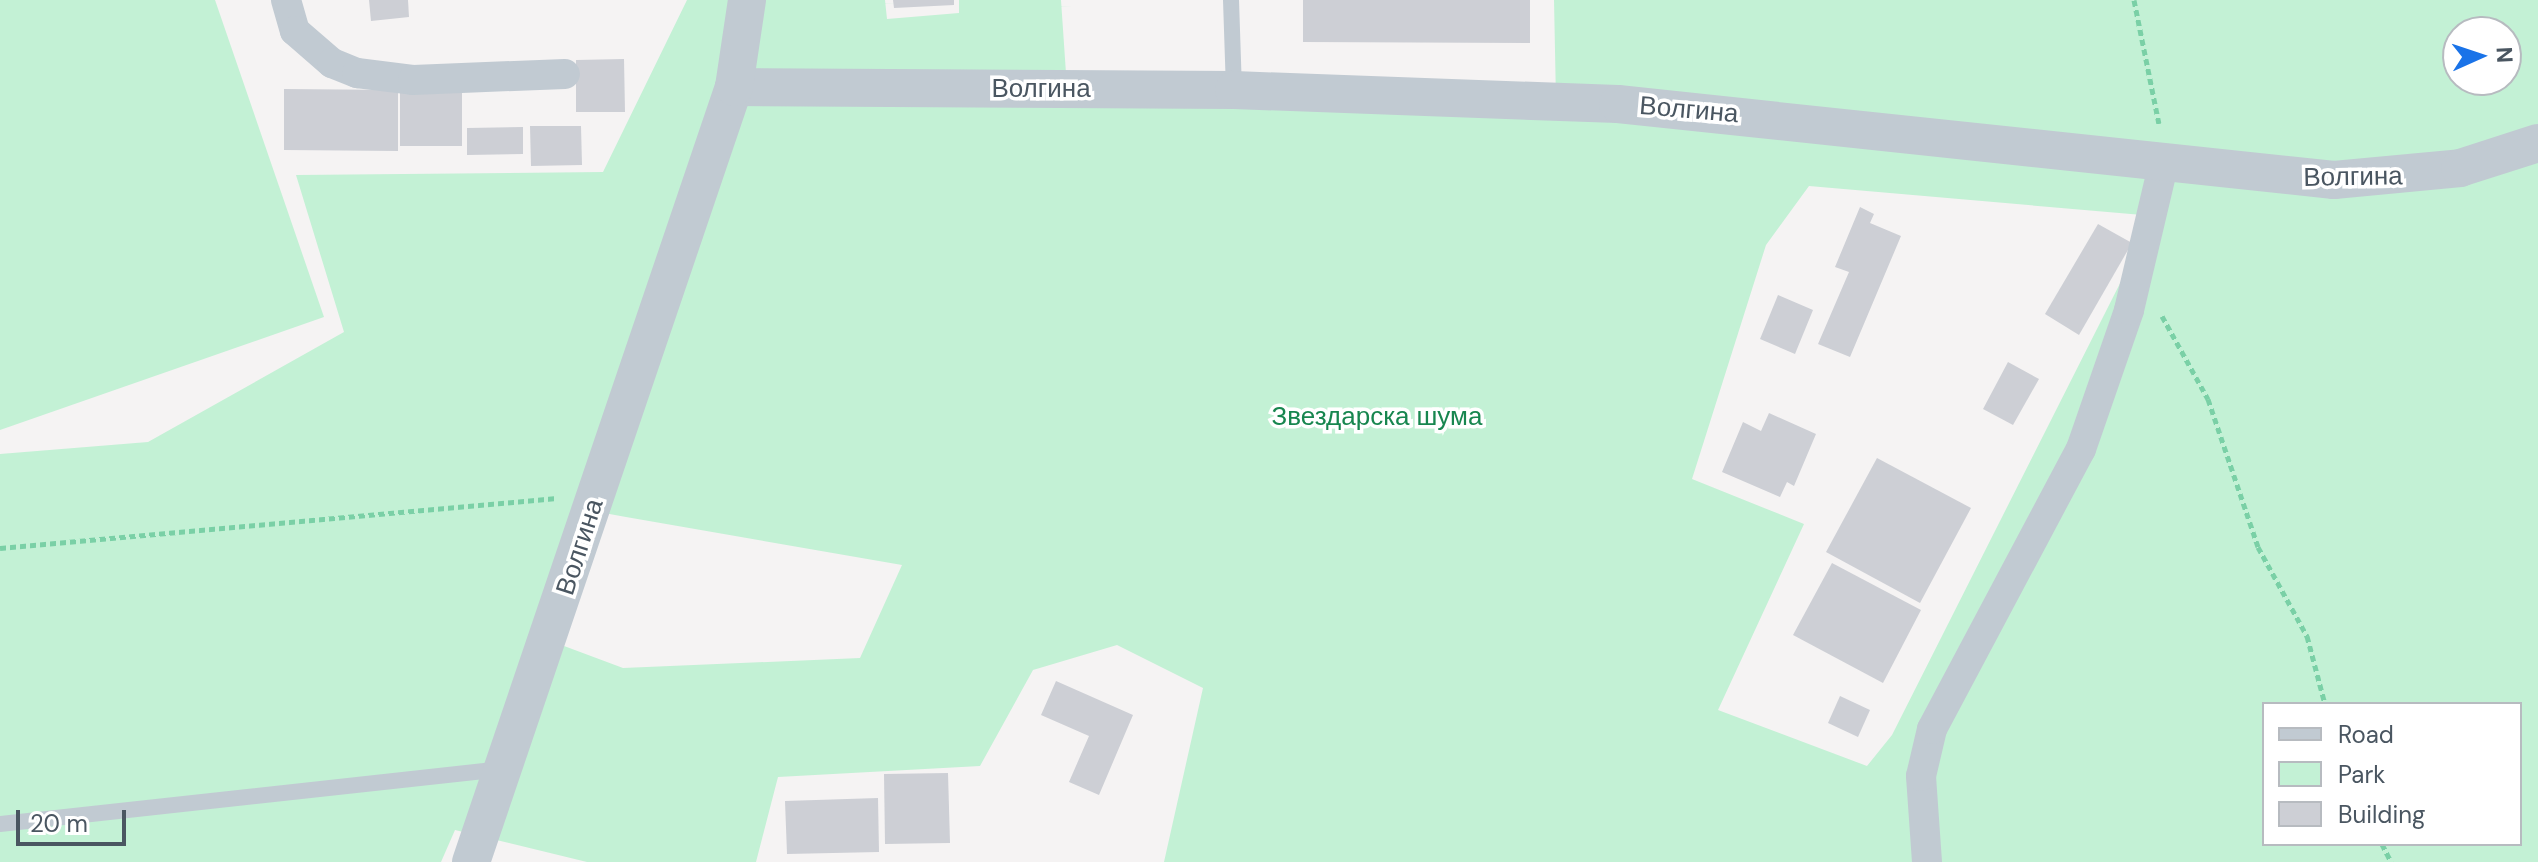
<!DOCTYPE html>
<meta charset="utf-8">
<style>
body{margin:0}
#map{position:relative;width:2538px;height:862px;overflow:hidden;background:#f5f3f3;font-family:"DM Sans",sans-serif}
div>[style]{position:absolute}
.green>*{inset:0;background:#c3f1d5}
.building>*{inset:0;background:#cdcfd5}
.path>*{height:5px;margin-top:-2.5px;transform-origin:0;background:repeating-linear-gradient(90deg,#7ad0a6 0 6px,transparent 0 10px)}
.service>*{height:16px;margin:-8px;padding:0 8px;transform-origin:8px;border-radius:8px;background:#c1cad2}
.minor>*{height:30px;margin:-15px;padding:0 15px;transform-origin:15px;border-radius:15px;background:#c1cad2}
.tertiary>*{height:38px;margin:-19px;padding:0 19px;transform-origin:19px;border-radius:19px;background:#c1cad2}
span{translate:-50% -50%;white-space:nowrap;text-align:center;line-height:1.15;-webkit-text-stroke:7px #fff;paint-order:stroke}
.street-label{font-size:26px;color:#4a5661}
.park-label{font-size:26px;color:#17864f}
.legend{position:absolute;left:2262px;top:702px;width:260px;height:144px;box-sizing:border-box;background:#fff;border:2px solid #b7bbc0;margin:0;padding:10px 14px;list-style:none;font-size:24px;color:#4a5661}
.legend li{display:flex;align-items:center;gap:16px;height:40px}
.legend b{width:40px;border:2px solid #b7bbc0}
.north{position:absolute;left:2442px;top:16px;width:80px;height:80px;box-sizing:border-box;background:#fff;border:2px solid #b7bbc0;border-radius:50%;rotate:87deg;font-size:22px;font-weight:700;line-height:32px;text-align:center;color:#4a5661}
.north::after{content:'';display:block;margin:auto;width:28px;height:36px;background:#1a73e8;clip-path:polygon(50% 0,100% 100%,50% 72%,0 100%)}
.scale{position:absolute;left:16px;top:810px;width:110px;height:36px;box-sizing:border-box;border:4px solid #4a5661;border-top:0;padding-left:10px;font-size:24px;line-height:28px;white-space:nowrap;color:#4a5661;-webkit-text-stroke:6px #fff;paint-order:stroke}
</style>
<div id="map">
<div class="green">
<i style="clip-path:polygon(0 0,215px 0,324px 317px,0 430px)"></i>
<i style="clip-path:polygon(evenodd,687px 0,885px 0,887px 19px,959px 13px,959px 0,1061px 0,1067px 88px,1556px 101px,1554px 0,2538px 0,2538px 862px,1164px 862px,1203px 688px,1117px 645px,1033px 670px,980px 766px,778px 777px,756px 862px,587px 862px,455px 830px,441px 862px,0 862px,0 454px,148px 442px,344px 332px,296px 175px,603px 172px,687px 0,2458px 32px,2506px 32px,2506px 80px,2458px 80px,2458px 32px,687px 0,1809px 186px,2154px 216px,1892px 735px,1867px 766px,1718px 710px,1804px 524px,1692px 479px,1766px 245px,1809px 186px,687px 0,593px 511px,626px 517px,902px 565px,860px 658px,623px 668px,540px 637px,593px 511px,687px 0,2264px 704px,2520px 704px,2520px 844px,2264px 844px,2264px 704px)"></i>
</div>
<div class="building">
<i style="clip-path:polygon(369px 0,408px 0,409px 17px,371px 21px)"></i>
<i style="clip-path:polygon(893px 0,954px 0,954px 5px,894px 8px)"></i>
<i style="clip-path:polygon(1303px 0,1530px 0,1530px 43px,1303px 42px)"></i>
<i style="clip-path:polygon(624px 59px,625px 112px,576px 112px,576px 60px)"></i>
<i style="clip-path:polygon(284px 89px,398px 90px,398px 151px,284px 150px)"></i>
<i style="clip-path:polygon(400px 93px,462px 93px,462px 146px,400px 146px)"></i>
<i style="clip-path:polygon(530px 126px,581px 126px,582px 165px,531px 166px)"></i>
<i style="clip-path:polygon(523px 127px,523px 154px,467px 155px,467px 128px)"></i>
<i style="clip-path:polygon(1860px 207px,1874px 214px,1870px 223px,1901px 236px,1850px 357px,1818px 344px,1849px 272px,1835px 267px)"></i>
<i style="clip-path:polygon(2098px 224px,2132px 243px,2079px 335px,2045px 314px)"></i>
<i style="clip-path:polygon(1778px 295px,1813px 310px,1795px 354px,1760px 339px)"></i>
<i style="clip-path:polygon(2008px 362px,2039px 379px,2013px 425px,1983px 409px)"></i>
<i style="clip-path:polygon(1769px 413px,1816px 434px,1794px 486px,1787px 482px,1780px 497px,1722px 472px,1743px 422px,1761px 431px)"></i>
<i style="clip-path:polygon(1877px 458px,1971px 508px,1920px 603px,1826px 552px)"></i>
<i style="clip-path:polygon(1832px 563px,1921px 610px,1883px 683px,1793px 635px)"></i>
<i style="clip-path:polygon(1056px 681px,1133px 715px,1099px 795px,1069px 782px,1089px 736px,1041px 715px)"></i>
<i style="clip-path:polygon(1840px 696px,1870px 710px,1858px 737px,1828px 723px)"></i>
<i style="clip-path:polygon(948px 773px,950px 843px,885px 844px,884px 774px)"></i>
<i style="clip-path:polygon(878px 798px,879px 852px,787px 854px,785px 801px)"></i>
</div>
<div class="path">
<i style="left:2134px;top:0;width:126px;rotate:78.6deg"></i>
<i style="left:2162px;top:316px;width:95px;rotate:61deg"></i>
<i style="left:2208px;top:399px;width:156px;rotate:71.3deg"></i>
<i style="left:2258px;top:547px;width:102px;rotate:61.2deg"></i>
<i style="left:2307px;top:636px;width:70px;rotate:75.2deg"></i>
<i style="left:0;top:548px;width:559px;rotate:-5.13deg"></i>
<i style="left:2382px;top:844px;width:20px;rotate:63deg"></i>
</div>
<div class="service">
<i style="left:1231px;top:0;width:90px;rotate:88.1deg"></i>
<i style="left:0;top:824px;width:505px;rotate:-6.25deg"></i>
</div>
<div class="minor">
<i style="left:286px;top:0;width:32px;rotate:74deg"></i>
<i style="left:295px;top:31px;width:49px;rotate:40.9deg"></i>
<i style="left:332px;top:63px;width:27px;rotate:22deg"></i>
<i style="left:357px;top:73px;width:56px;rotate:7.1deg"></i>
<i style="left:413px;top:80px;width:152px;rotate:-2.3deg"></i>
<i style="left:1927px;top:862px;width:86px;rotate:-94deg"></i>
<i style="left:1921px;top:776px;width:48px;rotate:-76.8deg"></i>
<i style="left:1932px;top:729px;width:317px;rotate:-62deg"></i>
<i style="left:2081px;top:449px;width:147px;rotate:-70.9deg"></i>
<i style="left:2129px;top:310px;width:148px;rotate:-76.7deg"></i>
</div>
<div class="tertiary">
<i style="left:734px;top:87px;width:500px;rotate:0.34deg"></i>
<i style="left:1234px;top:90px;width:384px;rotate:2.1deg"></i>
<i style="left:1618px;top:104px;width:720px;rotate:6.06deg"></i>
<i style="left:2334px;top:180px;width:127px;rotate:-5.4deg"></i>
<i style="left:2460px;top:168px;width:82px;rotate:-17.8deg"></i>
<i style="left:471px;top:862px;width:818px;rotate:-71.26deg"></i>
<i style="left:734px;top:87px;width:88px;rotate:-81.5deg"></i>
</div>
<div class="street-label">
<span style="left:1041px;top:89px">Волгина</span>
<span style="left:1689px;top:110px;rotate:5deg">Волгина</span>
<span style="left:2353px;top:177px;rotate:-1deg">Волгина</span>
<span style="left:580px;top:547px;rotate:-72deg">Волгина</span>
</div>
<div class="park-label">
<span style="left:1377px;top:417px">Звездарска шума</span>
</div>
<ul class="legend">
<li><b style="height:10px;background:#c1cad2"></b>Road</li>
<li><b style="height:22px;background:#c3f1d5"></b>Park</li>
<li><b style="height:22px;background:#cdcfd5"></b>Building</li>
</ul>
<div class="north">N</div>
<div class="scale">20 m</div>
</div>
